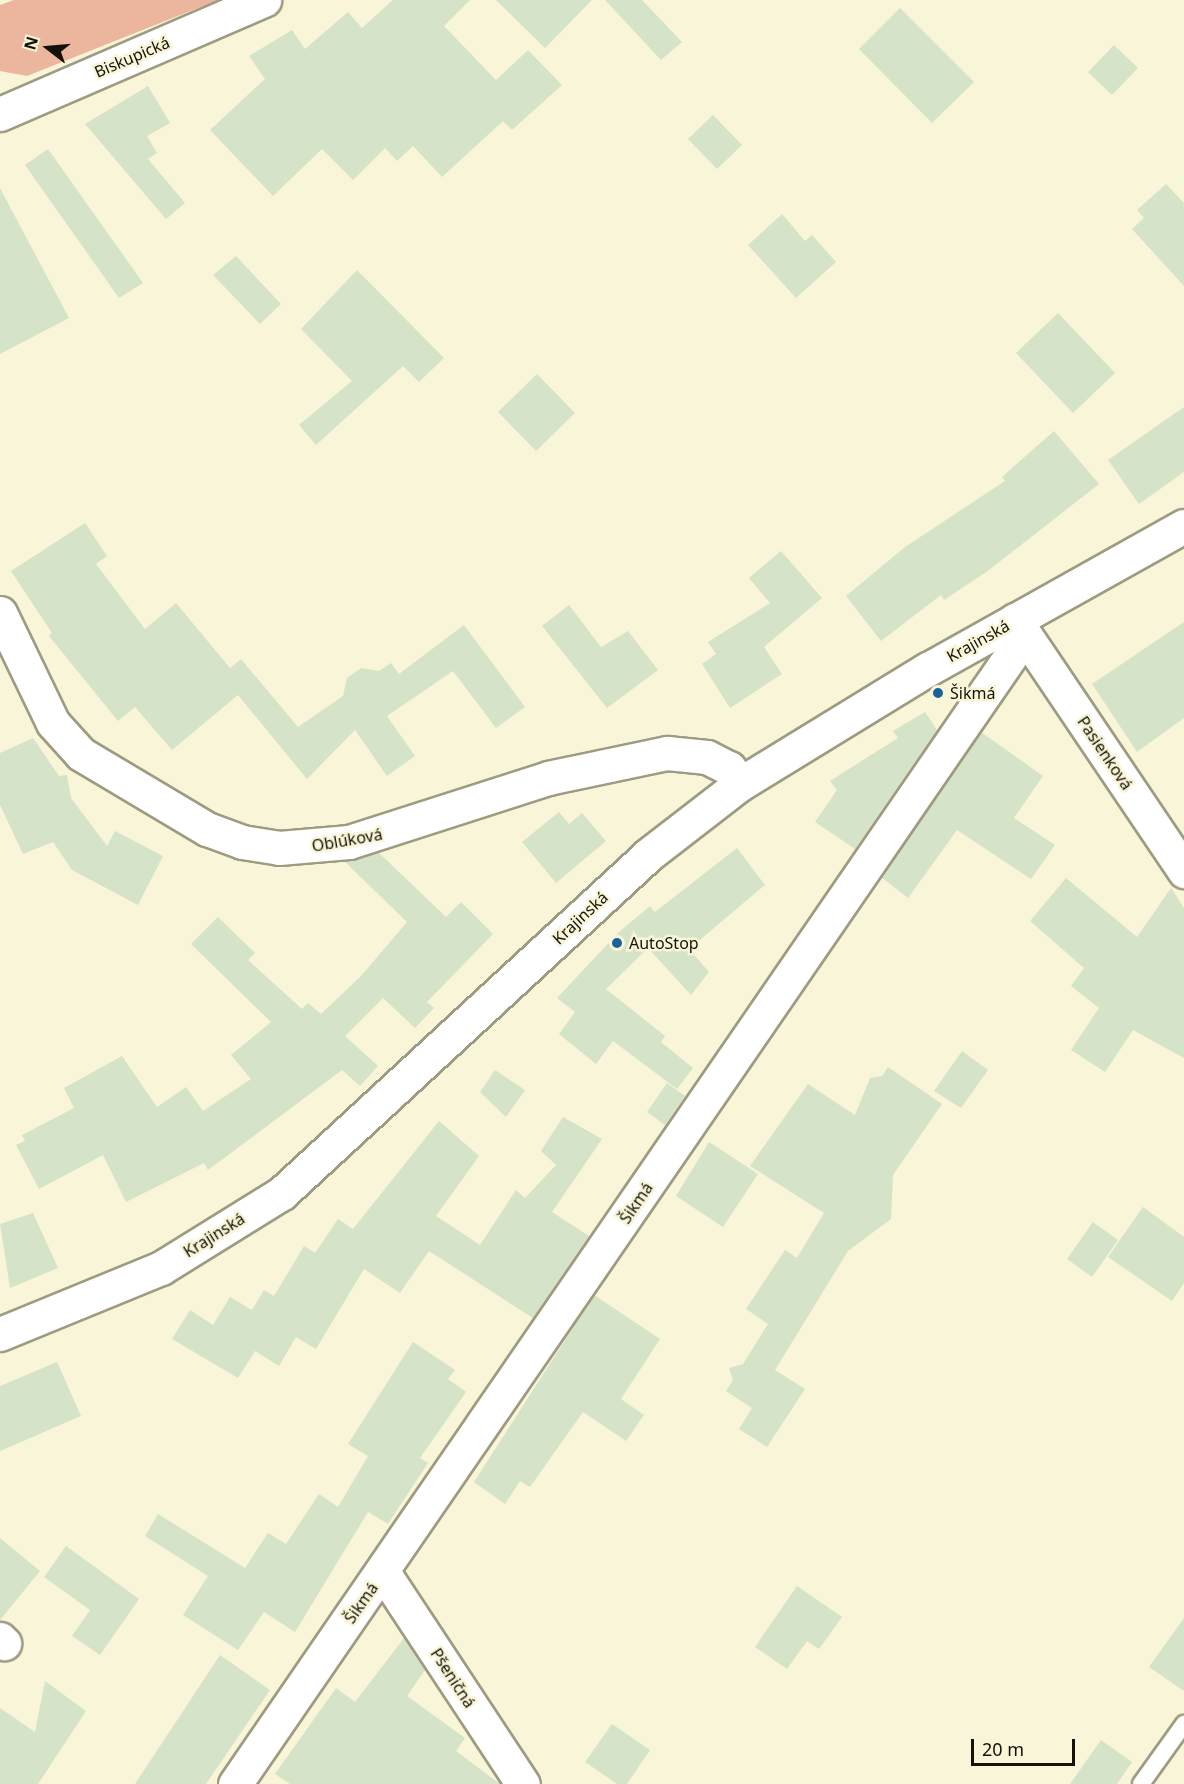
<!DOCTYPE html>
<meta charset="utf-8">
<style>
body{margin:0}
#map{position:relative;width:1184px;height:1784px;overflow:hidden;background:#f9f5d8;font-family:"Noto Sans",sans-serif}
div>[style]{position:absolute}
.green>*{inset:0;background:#ecb69e}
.building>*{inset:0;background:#d5e3c8}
.roads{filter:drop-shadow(2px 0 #9f9b80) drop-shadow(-2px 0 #9f9b80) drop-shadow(0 2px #9f9b80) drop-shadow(0 -2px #9f9b80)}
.lane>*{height:16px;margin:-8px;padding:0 8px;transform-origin:8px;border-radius:8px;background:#fff}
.street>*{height:33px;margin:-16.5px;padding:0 16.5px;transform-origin:16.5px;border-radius:16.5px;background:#fff}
.dots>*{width:16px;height:16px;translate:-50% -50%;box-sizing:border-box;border:3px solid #f9f5d8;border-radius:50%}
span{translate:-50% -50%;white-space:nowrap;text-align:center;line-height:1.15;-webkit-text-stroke:5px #f9f5d8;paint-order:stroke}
.street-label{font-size:16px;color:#141208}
.poi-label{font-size:16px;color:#141208}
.left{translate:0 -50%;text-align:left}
.north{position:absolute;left:18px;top:18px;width:60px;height:60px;-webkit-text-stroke:4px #f9f5d8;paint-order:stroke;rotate:286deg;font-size:16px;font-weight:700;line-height:24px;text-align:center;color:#141208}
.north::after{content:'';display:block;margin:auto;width:21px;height:27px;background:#141208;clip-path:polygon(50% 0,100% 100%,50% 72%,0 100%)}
.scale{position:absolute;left:971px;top:1739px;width:104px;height:27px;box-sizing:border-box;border:3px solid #141208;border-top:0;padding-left:8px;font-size:18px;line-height:21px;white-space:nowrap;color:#141208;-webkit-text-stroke:4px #f9f5d8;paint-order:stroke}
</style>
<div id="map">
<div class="green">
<i style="clip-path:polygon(14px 0,218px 0,27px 76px,0 71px,0 5px)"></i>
</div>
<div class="building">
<i style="clip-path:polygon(393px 0,470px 0,444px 26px,496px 80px,528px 50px,562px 85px,512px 130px,503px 121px,442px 177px,413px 146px,397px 161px,385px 148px,353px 180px,322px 149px,273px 196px,210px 130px,265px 79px,249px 56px,292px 30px,305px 49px,348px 12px,362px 28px)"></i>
<i style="clip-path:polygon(496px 0,592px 0,545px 48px)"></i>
<i style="clip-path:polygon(605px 0,642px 0,682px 42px,661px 60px)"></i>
<i style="clip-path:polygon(900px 8px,974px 82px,932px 123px,859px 49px)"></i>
<i style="clip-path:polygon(1114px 45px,1138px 68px,1112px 95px,1088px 72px)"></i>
<i style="clip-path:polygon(148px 86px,170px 123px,147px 136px,157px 153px,148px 159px,185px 203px,166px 219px,85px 124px)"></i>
<i style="clip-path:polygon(713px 115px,742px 145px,717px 169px,688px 139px)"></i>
<i style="clip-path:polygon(48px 149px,143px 283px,119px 298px,25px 165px)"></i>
<i style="clip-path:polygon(1166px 184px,1184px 203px,1184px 286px,1132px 229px,1144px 218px,1137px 210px)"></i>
<i style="clip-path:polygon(0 188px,69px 318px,0 354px)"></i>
<i style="clip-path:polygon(782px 214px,805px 241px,812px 235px,836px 262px,796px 298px,748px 245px)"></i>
<i style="clip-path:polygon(236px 256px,281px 304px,260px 324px,213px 275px)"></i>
<i style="clip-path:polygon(357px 270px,444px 358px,419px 382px,403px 366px,316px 445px,299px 425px,352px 381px,301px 329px)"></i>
<i style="clip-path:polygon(1058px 313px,1115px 373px,1073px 413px,1016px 353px)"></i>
<i style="clip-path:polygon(537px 374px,575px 413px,536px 451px,498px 412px)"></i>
<i style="clip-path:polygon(1184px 407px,1184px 472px,1139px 504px,1108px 460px)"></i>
<i style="clip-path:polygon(1054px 431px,1099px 484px,989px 570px,944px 600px,941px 595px,881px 641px,846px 596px,905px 547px,1005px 481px,1002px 477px)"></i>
<i style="clip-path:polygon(85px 523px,107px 556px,96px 564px,145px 629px,176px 603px,230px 668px,241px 659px,298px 727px,343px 696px,347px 678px,361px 668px,379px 671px,391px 663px,399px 674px,464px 625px,525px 707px,496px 728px,453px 671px,387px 716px,415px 756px,387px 776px,355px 730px,307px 779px,238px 695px,172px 750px,135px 707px,118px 721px,49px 636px,52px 633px,11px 571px)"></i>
<i style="clip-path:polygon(781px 551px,822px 598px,764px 647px,782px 674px,730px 708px,702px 664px,716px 654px,708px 642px,770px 603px,749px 578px)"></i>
<i style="clip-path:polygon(569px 605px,601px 647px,628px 631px,658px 670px,607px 708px,542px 626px)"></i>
<i style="clip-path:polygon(1184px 622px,1184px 718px,1137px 752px,1092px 684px)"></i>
<i style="clip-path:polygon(925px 712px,937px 730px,855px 849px,815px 822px,837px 790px,830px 781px,898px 738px,893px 731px)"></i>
<i style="clip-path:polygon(981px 732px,1043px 776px,1014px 818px,1055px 845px,1031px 879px,957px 830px,908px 898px,881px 877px)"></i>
<i style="clip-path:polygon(33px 738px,59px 776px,67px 775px,71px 798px,107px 846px,115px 831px,163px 856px,138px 905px,72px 870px,53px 842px,23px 854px,0 805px,0 753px)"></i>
<i style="clip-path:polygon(559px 812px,569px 824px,582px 813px,606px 841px,556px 883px,522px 842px)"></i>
<i style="clip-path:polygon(737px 848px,765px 885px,689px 949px,709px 972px,691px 995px,648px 948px,606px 989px,665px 1036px,661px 1042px,693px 1068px,677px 1089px,613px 1041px,596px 1064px,559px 1034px,575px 1012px,557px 998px,619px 932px,650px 906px,655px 912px)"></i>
<i style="clip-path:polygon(378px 852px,446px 917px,461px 902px,493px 934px,427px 1002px,434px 1008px,415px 1028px,383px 998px,345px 1036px,378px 1066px,360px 1086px,342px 1070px,208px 1170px,204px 1163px,126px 1202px,103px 1155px,39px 1189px,16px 1145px,25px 1141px,22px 1135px,74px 1108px,64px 1088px,122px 1056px,157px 1107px,186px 1087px,203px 1111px,251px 1079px,231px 1055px,271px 1022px,191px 944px,218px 917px,255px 953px,248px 960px,302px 1009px,308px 1003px,321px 1014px,361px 976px,407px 922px,344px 861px)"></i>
<i style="clip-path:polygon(1066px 878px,1137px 937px,1171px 888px,1184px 908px,1184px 1058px,1133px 1030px,1105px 1072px,1071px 1050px,1099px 1008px,1071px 986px,1084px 968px,1030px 921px)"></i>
<i style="clip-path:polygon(962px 1051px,988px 1070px,961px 1108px,934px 1091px)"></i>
<i style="clip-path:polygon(888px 1067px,942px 1104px,893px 1175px,891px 1219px,848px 1251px,775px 1370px,805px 1389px,767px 1447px,739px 1429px,752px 1408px,726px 1391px,733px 1380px,729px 1368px,743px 1364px,768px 1324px,746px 1309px,785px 1250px,797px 1258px,824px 1213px,750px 1166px,808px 1084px,855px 1115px,870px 1078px,882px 1076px)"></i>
<i style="clip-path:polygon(495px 1070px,525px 1090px,506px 1117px,480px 1092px)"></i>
<i style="clip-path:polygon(667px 1083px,685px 1096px,665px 1125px,647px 1112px)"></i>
<i style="clip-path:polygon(563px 1117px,602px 1139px,552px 1212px,589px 1236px,533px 1318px,429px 1251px,400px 1293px,364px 1269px,316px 1349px,296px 1337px,279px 1366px,255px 1351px,238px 1378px,172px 1339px,190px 1310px,213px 1325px,230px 1297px,252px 1310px,264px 1290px,274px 1296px,304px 1246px,315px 1253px,338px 1219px,353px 1229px,439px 1121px,479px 1156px,436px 1216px,480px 1245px,516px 1190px,525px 1198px,556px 1165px,541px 1151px)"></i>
<i style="clip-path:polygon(709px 1142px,758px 1174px,723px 1227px,676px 1196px)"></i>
<i style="clip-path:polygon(1143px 1207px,1184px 1237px,1184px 1283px,1172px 1301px,1108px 1257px)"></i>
<i style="clip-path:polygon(33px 1213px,58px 1268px,10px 1288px,0 1224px)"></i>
<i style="clip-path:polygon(1093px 1222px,1118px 1240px,1092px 1277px,1067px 1259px)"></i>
<i style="clip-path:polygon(594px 1295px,660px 1339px,621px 1399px,644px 1415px,626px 1441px,583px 1412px,530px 1487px,520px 1481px,505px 1504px,474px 1482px)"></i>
<i style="clip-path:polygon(413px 1342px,455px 1370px,448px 1379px,466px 1392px,420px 1458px,428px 1463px,388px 1524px,368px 1512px,295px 1632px,264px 1612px,238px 1650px,183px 1615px,208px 1576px,145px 1536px,158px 1514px,245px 1568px,268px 1533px,286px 1544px,319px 1494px,338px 1507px,368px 1456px,348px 1444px)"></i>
<i style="clip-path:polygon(57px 1362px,81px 1416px,0 1451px,0 1386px)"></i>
<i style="clip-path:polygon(0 1538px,40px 1571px,0 1620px)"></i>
<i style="clip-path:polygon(66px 1546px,139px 1599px,100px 1655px,72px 1636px,90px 1610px,44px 1577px)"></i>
<i style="clip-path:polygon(797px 1586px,842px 1617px,819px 1649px,807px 1641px,787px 1669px,755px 1647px)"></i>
<i style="clip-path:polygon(1184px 1618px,1184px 1691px,1149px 1667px)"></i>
<i style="clip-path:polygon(404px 1638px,425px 1670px,407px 1696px,465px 1738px,456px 1751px,500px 1784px,290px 1784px,275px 1774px,336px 1688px,355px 1702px)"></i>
<i style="clip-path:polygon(220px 1655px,270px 1690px,206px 1784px,135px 1784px)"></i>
<i style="clip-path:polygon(45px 1681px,86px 1711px,38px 1784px,0 1784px,0 1708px,35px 1732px)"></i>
<i style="clip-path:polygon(612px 1724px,650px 1750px,627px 1784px,617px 1784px,585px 1762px)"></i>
<i style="clip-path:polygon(1101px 1740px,1132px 1762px,1117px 1784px,1070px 1784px)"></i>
</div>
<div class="roads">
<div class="lane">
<i style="left:1141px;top:1784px;width:74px;rotate:-54.4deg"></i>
</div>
<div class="street">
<i style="left:0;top:114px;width:288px;rotate:-23.4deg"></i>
<i style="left:0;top:613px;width:122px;rotate:64.3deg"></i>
<i style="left:53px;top:723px;width:42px;rotate:47.9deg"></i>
<i style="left:81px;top:754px;width:147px;rotate:30.8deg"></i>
<i style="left:207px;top:829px;width:37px;rotate:20deg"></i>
<i style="left:242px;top:842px;width:37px;rotate:9deg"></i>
<i style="left:279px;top:848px;width:70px;rotate:-4.9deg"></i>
<i style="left:349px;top:842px;width:209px;rotate:-17.8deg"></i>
<i style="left:548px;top:778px;width:122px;rotate:-11.9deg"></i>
<i style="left:667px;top:753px;width:40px;rotate:5.7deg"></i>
<i style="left:707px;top:757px;width:25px;rotate:27deg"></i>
<i style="left:729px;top:768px;width:19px;rotate:55deg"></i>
<i style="left:1015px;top:620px;width:303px;rotate:56deg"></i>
<i style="left:0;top:1334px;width:174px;rotate:-22.3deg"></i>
<i style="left:161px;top:1268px;width:142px;rotate:-31.8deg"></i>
<i style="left:282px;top:1193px;width:498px;rotate:-42.7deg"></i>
<i style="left:648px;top:855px;width:116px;rotate:-37.7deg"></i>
<i style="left:740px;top:784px;width:220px;rotate:-31.5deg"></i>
<i style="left:928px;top:669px;width:293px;rotate:-29.2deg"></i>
<i style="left:383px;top:1572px;width:254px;rotate:56.6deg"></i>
<i style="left:0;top:1639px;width:6px;rotate:45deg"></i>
<i style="left:235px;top:1784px;width:1394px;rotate:-55.49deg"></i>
</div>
</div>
<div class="dots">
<i style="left:938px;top:693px;background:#1a6397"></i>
<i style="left:617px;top:943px;background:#1a6397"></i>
</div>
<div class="street-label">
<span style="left:132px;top:57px;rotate:-23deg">Biskupická</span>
<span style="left:978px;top:641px;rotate:-29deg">Krajinská</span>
<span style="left:1105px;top:753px;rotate:56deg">Pasienková</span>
<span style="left:347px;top:840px;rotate:-10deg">Oblúková</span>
<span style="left:580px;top:918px;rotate:-43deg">Krajinská</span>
<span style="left:636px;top:1203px;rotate:-56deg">Šikmá</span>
<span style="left:214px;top:1235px;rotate:-32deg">Krajinská</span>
<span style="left:361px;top:1603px;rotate:-55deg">Šikmá</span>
<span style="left:453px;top:1678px;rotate:57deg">Pšeničná</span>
</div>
<div class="poi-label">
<span class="left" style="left:950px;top:693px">Šikmá</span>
<span class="left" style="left:629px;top:943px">AutoStop</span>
</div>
<div class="north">N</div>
<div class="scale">20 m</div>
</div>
